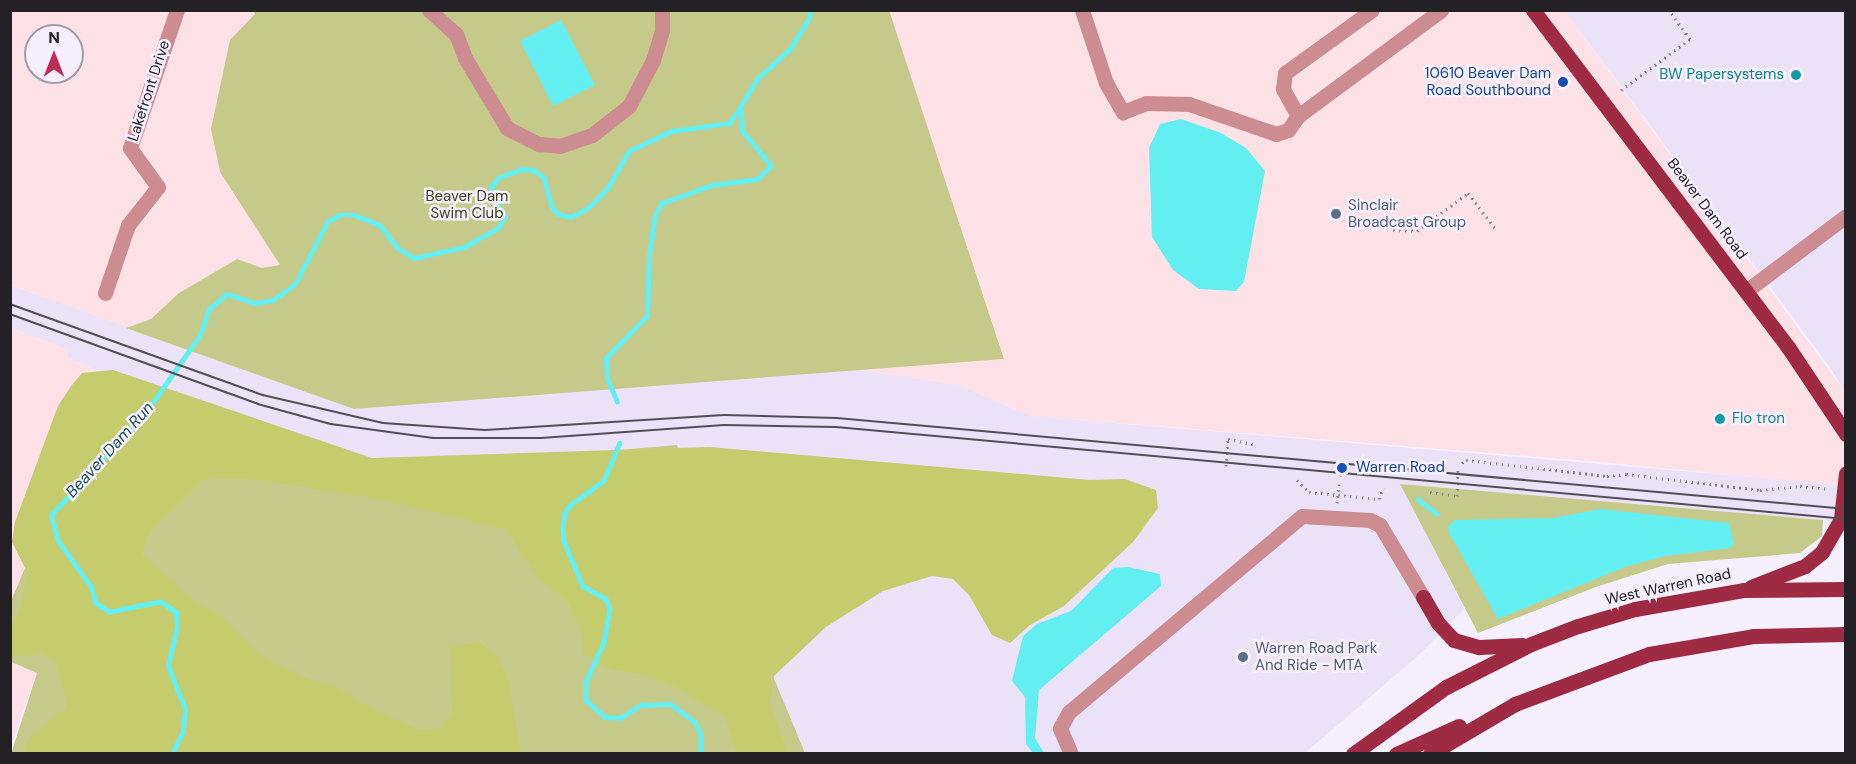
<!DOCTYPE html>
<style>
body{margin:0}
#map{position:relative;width:1856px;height:764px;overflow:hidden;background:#f6f0fe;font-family:"DM Sans",sans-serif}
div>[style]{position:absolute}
.commercial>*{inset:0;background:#fce2e7}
.built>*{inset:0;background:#ebe2f7}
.green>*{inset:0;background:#c5ca8a}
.forest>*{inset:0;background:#c5cc6d}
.water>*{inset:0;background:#63eef2}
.stream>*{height:4.5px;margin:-2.25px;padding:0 2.25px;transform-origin:2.25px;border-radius:2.25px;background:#63eef2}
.path>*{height:3px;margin-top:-1.5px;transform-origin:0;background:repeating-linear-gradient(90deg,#8a868f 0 1.5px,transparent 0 6px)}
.minor>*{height:15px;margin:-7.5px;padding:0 7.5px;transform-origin:7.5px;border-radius:7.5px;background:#cd8b92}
.major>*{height:15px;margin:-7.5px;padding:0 7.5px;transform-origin:7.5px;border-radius:7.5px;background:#9f2a43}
.tram>*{height:1.5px;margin:-0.75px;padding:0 0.75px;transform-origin:0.75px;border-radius:0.75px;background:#514e55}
.dots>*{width:16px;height:16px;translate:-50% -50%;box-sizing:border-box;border:3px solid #f6f0fe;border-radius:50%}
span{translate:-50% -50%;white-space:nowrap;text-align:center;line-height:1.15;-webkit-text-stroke:5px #f6f0fe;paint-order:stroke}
.transit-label{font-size:15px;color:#164399}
.right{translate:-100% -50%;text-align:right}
.left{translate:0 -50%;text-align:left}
.culture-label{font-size:15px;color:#0d838f}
.street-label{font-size:15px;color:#232126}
.park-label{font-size:15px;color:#3e4119}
.service-label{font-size:15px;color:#4e5e75}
.water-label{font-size:16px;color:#165254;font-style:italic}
.frame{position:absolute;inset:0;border:12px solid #232126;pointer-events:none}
.north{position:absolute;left:24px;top:24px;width:60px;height:60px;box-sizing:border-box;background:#f6f0fe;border:2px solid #a29da8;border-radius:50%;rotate:0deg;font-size:16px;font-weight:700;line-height:24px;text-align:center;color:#232126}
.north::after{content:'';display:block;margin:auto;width:21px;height:27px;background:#bc2d59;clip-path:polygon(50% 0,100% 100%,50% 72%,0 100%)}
</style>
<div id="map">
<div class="commercial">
<i style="clip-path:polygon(evenodd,10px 11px,253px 11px,241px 204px,280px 265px,262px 268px,237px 259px,179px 293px,151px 319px,126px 328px,11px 285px,10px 11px,36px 36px,72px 36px,72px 72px,36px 72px,36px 36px)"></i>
<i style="clip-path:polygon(889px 11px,1565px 11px,1845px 392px,1845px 486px,1600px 462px,1031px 416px,959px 385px,847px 368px,1004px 358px)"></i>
<i style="clip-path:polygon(11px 328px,69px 350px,67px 358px,107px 374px,11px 601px)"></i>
<i style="clip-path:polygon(11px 662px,37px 673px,11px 745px)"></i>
</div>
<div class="built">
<i style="clip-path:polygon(1565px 11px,1845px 11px,1845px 392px,1829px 366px)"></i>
<i style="clip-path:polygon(10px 285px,354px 409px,847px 368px,959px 385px,1031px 416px,1825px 483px,1845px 486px,1845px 522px,1401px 484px,1464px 609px,1419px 655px,1305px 753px,805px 753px,677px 446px,386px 470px,141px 388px,67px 358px,69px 350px,11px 328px)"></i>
</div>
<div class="green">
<i style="clip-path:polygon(889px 10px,1004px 359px,354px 409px,126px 328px,151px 319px,179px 293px,237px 259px,262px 268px,280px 265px,220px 172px,211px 129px,230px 40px,255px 14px,253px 11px)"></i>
<i style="clip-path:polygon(107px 374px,386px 470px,677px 445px,805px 753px,11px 754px,37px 673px,11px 662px,11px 601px)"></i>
<i style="clip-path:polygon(1400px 484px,1823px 520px,1822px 536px,1800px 553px,1668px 564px,1596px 587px,1478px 633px)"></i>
</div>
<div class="forest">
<i style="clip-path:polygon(113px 370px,372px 458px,710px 447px,1090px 480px,1125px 479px,1156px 490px,1158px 508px,1133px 542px,1064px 606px,1030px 625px,1010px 643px,992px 635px,969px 595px,953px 579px,932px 576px,883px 591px,826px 627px,774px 676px,770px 703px,788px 753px,737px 754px,725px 717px,676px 687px,645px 675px,611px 669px,583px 653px,582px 633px,568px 602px,536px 576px,506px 529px,374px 498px,250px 479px,206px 478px,149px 533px,142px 554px,192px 599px,221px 616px,262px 656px,304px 678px,337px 687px,374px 710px,417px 729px,439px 730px,452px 713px,450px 647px,480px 642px,499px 658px,509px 681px,521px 753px,24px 753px,26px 742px,67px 706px,58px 665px,41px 653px,11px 658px,11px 626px,22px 604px,27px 572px,12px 542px,15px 522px,58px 406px,71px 386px,82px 373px)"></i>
</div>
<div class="water">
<i style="clip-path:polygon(561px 20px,595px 85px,553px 106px,520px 41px)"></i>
<i style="clip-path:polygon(1181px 119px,1221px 133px,1246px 148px,1265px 171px,1244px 282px,1236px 291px,1199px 289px,1173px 270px,1152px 237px,1149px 148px,1160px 124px)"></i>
<i style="clip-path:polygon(1600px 509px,1729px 523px,1734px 544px,1730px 548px,1665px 556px,1625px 567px,1498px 619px,1449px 533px,1448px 527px,1455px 520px,1553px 518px)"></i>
<i style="clip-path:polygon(1128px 567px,1160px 574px,1161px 586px,1039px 690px,1035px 738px,1044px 753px,1033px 753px,1026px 744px,1025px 697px,1012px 681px,1023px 636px,1037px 624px,1071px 611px,1113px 568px)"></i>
</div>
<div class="stream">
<i style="left:617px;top:402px;width:25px;rotate:-113deg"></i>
<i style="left:607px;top:379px;width:21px;rotate:-93deg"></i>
<i style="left:606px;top:358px;width:59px;rotate:-45.7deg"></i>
<i style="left:647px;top:316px;width:61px;rotate:-88.1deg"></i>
<i style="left:649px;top:255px;width:40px;rotate:-81.5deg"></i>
<i style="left:655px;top:215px;width:14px;rotate:-60deg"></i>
<i style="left:662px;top:203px;width:53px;rotate:-19.8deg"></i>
<i style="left:712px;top:185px;width:45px;rotate:-7.6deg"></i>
<i style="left:757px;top:179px;width:19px;rotate:-43deg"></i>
<i style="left:771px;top:166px;width:45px;rotate:-129.6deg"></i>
<i style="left:742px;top:131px;width:20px;rotate:-93deg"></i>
<i style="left:620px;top:443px;width:41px;rotate:112.8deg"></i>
<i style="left:604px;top:481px;width:39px;rotate:144deg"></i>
<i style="left:572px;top:504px;width:11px;rotate:128deg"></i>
<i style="left:565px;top:513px;width:14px;rotate:98deg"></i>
<i style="left:563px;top:527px;width:14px;rotate:86deg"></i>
<i style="left:564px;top:541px;width:49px;rotate:67.1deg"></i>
<i style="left:583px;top:586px;width:26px;rotate:29deg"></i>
<i style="left:606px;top:599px;width:11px;rotate:68deg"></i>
<i style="left:610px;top:609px;width:35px;rotate:100deg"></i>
<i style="left:604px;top:643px;width:43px;rotate:114.8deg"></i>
<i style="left:586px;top:682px;width:18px;rotate:90deg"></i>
<i style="left:586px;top:700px;width:25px;rotate:42deg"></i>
<i style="left:605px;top:717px;width:15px;rotate:4deg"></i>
<i style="left:620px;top:718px;width:25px;rotate:-32deg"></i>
<i style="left:641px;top:705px;width:30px;rotate:-2deg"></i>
<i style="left:671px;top:704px;width:30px;rotate:37deg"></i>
<i style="left:695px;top:722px;width:13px;rotate:63deg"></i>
<i style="left:701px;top:734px;width:20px;rotate:90deg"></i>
<i style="left:1418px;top:499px;width:24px;rotate:38deg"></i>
<i style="left:172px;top:754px;width:25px;rotate:-64deg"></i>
<i style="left:183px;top:731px;width:22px;rotate:-85deg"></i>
<i style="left:185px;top:709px;width:46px;rotate:-111.6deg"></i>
<i style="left:168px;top:666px;width:40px;rotate:-77deg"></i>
<i style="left:177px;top:627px;width:15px;rotate:-94deg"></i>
<i style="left:176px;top:612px;width:19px;rotate:-148deg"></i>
<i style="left:160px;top:602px;width:51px;rotate:168.7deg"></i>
<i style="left:110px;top:612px;width:16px;rotate:-150deg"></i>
<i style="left:96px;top:604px;width:18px;rotate:-106deg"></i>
<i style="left:91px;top:587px;width:57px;rotate:-125.7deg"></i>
<i style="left:58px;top:541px;width:27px;rotate:-105deg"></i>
<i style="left:51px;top:515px;width:137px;rotate:-47.1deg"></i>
<i style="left:144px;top:415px;width:98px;rotate:-55deg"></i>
<i style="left:200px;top:335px;width:28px;rotate:-71deg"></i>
<i style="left:209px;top:309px;width:23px;rotate:-40deg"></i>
<i style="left:227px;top:294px;width:29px;rotate:18deg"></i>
<i style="left:255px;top:303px;width:18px;rotate:-9deg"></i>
<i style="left:273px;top:300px;width:27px;rotate:-36deg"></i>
<i style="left:295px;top:284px;width:71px;rotate:-62.4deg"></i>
<i style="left:328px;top:221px;width:13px;rotate:-27deg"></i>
<i style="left:340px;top:215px;width:14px"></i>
<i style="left:354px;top:215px;width:28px;rotate:21deg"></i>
<i style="left:380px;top:225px;width:29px;rotate:52deg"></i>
<i style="left:398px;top:248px;width:19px;rotate:32deg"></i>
<i style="left:414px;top:258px;width:51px;rotate:-12.4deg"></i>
<i style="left:464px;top:247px;width:38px;rotate:-29deg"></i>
<i style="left:497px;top:229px;width:14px;rotate:-56deg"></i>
<i style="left:505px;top:217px;width:28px;rotate:-120deg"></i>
<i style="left:491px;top:193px;width:7px;rotate:-82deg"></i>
<i style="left:492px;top:186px;width:10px;rotate:-53deg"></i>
<i style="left:498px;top:178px;width:26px;rotate:-21deg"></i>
<i style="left:522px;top:169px;width:11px;rotate:5deg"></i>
<i style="left:533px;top:170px;width:13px;rotate:32deg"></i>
<i style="left:544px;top:177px;width:31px;rotate:75deg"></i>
<i style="left:552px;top:207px;width:9px;rotate:49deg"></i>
<i style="left:558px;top:214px;width:13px;rotate:13deg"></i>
<i style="left:571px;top:217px;width:19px;rotate:-28deg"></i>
<i style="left:588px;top:208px;width:27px;rotate:-45deg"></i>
<i style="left:607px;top:189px;width:44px;rotate:-59.9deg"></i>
<i style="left:629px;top:151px;width:47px;rotate:-25.5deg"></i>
<i style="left:671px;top:131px;width:60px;rotate:-7.7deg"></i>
<i style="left:730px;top:123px;width:53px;rotate:-58.1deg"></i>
<i style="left:758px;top:78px;width:43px;rotate:-42.2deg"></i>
<i style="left:790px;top:49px;width:36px;rotate:-58deg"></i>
<i style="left:809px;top:19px;width:9px;rotate:-84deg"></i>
</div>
<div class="path">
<i style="left:1621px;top:90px;width:86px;rotate:-36.5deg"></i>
<i style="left:1690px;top:39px;width:36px;rotate:-126deg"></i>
<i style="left:1393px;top:230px;width:24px;rotate:2deg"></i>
<i style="left:1417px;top:231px;width:64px;rotate:-36.7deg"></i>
<i style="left:1468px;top:193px;width:44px;rotate:52.4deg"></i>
<i style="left:1462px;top:463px;width:5px;rotate:-37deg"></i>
<i style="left:1466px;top:460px;width:142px;rotate:6.5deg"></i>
<i style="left:1607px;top:476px;width:19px;rotate:-6deg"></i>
<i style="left:1626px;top:474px;width:135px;rotate:6.8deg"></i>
<i style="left:1760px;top:490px;width:40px;rotate:-5.7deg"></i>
<i style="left:1800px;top:486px;width:29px;rotate:6deg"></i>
<i style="left:1226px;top:466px;width:27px;rotate:-86deg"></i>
<i style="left:1228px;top:439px;width:26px;rotate:11deg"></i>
<i style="left:1340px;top:476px;width:17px;rotate:-83deg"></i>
<i style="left:1297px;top:480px;width:17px;rotate:45deg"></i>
<i style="left:1309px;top:492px;width:29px;rotate:6deg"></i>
<i style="left:1338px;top:495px;width:41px;rotate:5.6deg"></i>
<i style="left:1379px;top:499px;width:12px;rotate:-70deg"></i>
<i style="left:1430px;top:492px;width:27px;rotate:8deg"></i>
<i style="left:1457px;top:496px;width:26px;rotate:-88deg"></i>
<i style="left:1337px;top:503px;width:19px;rotate:-84deg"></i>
</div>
<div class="minor">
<i style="left:429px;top:10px;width:36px;rotate:42deg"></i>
<i style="left:456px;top:34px;width:26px;rotate:69deg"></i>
<i style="left:465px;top:58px;width:82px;rotate:59deg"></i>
<i style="left:507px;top:128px;width:36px;rotate:27deg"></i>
<i style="left:539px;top:144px;width:21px;rotate:5deg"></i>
<i style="left:560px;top:146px;width:34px;rotate:-19deg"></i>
<i style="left:592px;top:135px;width:47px;rotate:-38.1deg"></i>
<i style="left:629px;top:106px;width:52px;rotate:-62.4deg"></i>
<i style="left:653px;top:60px;width:31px;rotate:-73deg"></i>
<i style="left:662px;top:30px;width:20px;rotate:-90deg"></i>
<i style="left:1082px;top:10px;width:77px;rotate:71.8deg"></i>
<i style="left:1106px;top:83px;width:34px;rotate:60deg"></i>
<i style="left:1123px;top:112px;width:25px;rotate:-21deg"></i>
<i style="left:1146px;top:103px;width:43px;rotate:1.3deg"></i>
<i style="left:1189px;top:104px;width:92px;rotate:19deg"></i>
<i style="left:1276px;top:134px;width:13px;rotate:-18deg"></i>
<i style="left:1288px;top:130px;width:17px;rotate:-54deg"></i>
<i style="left:1298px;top:116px;width:31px;rotate:-119deg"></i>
<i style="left:1283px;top:89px;width:16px;rotate:-83deg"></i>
<i style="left:1285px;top:73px;width:107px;rotate:-35.9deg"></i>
<i style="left:1298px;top:116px;width:178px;rotate:-36.5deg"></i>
<i style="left:1746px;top:291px;width:125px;rotate:-36.9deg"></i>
<i style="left:105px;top:293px;width:72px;rotate:-71.3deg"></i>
<i style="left:128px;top:225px;width:48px;rotate:-51.7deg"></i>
<i style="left:158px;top:187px;width:48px;rotate:-125.7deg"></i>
<i style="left:130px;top:148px;width:146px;rotate:-71.2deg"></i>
<i style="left:1071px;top:754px;width:28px;rotate:-113deg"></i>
<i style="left:1060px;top:728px;width:18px;rotate:-61deg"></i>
<i style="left:1069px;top:712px;width:304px;rotate:-40.1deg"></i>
<i style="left:1302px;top:516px;width:68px;rotate:3.4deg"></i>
<i style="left:1370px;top:520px;width:11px;rotate:27deg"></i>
<i style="left:1380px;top:525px;width:84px;rotate:59.2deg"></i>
</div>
<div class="major">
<i style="left:1533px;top:10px;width:423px;rotate:52.9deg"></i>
<i style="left:1788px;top:347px;width:105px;rotate:56.3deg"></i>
<i style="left:1751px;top:587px;width:58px;rotate:-21.3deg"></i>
<i style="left:1805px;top:566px;width:22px;rotate:-39deg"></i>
<i style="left:1822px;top:552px;width:38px;rotate:-60deg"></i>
<i style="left:1841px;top:519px;width:46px;rotate:-83.8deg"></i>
<i style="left:1423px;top:597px;width:30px;rotate:60deg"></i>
<i style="left:1438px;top:623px;width:23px;rotate:47deg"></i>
<i style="left:1454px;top:640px;width:26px;rotate:16deg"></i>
<i style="left:1479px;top:647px;width:43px;rotate:-2.7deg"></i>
<i style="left:1353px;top:754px;width:115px;rotate:-35.8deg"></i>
<i style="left:1446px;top:687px;width:95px;rotate:-26.8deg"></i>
<i style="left:1531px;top:644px;width:50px;rotate:-21deg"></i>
<i style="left:1578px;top:626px;width:59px;rotate:-16.6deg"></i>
<i style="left:1635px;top:609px;width:111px;rotate:-9.9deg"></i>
<i style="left:1744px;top:590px;width:102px;rotate:-0.6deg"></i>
<i style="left:1396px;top:754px;width:69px;rotate:-24deg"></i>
<i style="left:1430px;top:754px;width:99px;rotate:-30.5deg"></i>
<i style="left:1515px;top:704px;width:143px;rotate:-20.5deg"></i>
<i style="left:1649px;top:654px;width:107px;rotate:-9.7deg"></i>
<i style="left:1754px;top:636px;width:92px;rotate:-1.2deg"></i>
</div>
<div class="tram">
<i style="left:10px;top:304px;width:269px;rotate:19.8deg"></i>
<i style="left:263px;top:395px;width:123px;rotate:13.1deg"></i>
<i style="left:383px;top:423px;width:102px;rotate:3.9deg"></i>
<i style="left:485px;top:430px;width:239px;rotate:-3.6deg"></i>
<i style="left:724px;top:415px;width:113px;rotate:1.5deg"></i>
<i style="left:837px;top:418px;width:1013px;rotate:5.15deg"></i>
<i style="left:10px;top:314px;width:264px;rotate:19.9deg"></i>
<i style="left:258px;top:404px;width:76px;rotate:15.3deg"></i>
<i style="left:331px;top:424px;width:103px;rotate:7.8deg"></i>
<i style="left:433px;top:438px;width:108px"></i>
<i style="left:541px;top:438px;width:183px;rotate:-4.1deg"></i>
<i style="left:724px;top:425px;width:112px;rotate:1deg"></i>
<i style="left:836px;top:427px;width:1014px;rotate:5.2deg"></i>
</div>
<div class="dots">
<i style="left:1796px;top:75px;background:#0f9aa8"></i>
<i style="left:1563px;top:82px;background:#1a4fb4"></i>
<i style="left:1336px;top:214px;background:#5c6f8a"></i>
<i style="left:1720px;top:419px;background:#0f9aa8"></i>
<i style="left:1342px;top:468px;background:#1a4fb4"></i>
<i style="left:1243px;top:657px;background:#5c6f8a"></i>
</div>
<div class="transit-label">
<span class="right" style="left:1551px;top:82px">10610 Beaver Dam<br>Road Southbound</span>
<span class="left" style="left:1356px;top:468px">Warren Road</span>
</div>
<div class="culture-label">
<span class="right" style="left:1784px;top:75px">BW Papersystems</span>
<span class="left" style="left:1732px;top:419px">Flo tron</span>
</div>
<div class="street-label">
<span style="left:149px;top:91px;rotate:-72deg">Lakefront Drive</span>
<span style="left:1707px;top:209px;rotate:53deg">Beaver Dam Road</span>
<span style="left:1668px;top:587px;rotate:-12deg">West Warren Road</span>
</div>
<div class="park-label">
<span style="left:467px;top:205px">Beaver Dam<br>Swim Club</span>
</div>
<div class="service-label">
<span class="left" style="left:1348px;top:214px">Sinclair<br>Broadcast Group</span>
<span class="left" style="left:1255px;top:657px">Warren Road Park<br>And Ride - MTA</span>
</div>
<div class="water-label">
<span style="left:110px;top:450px;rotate:-48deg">Beaver Dam Run</span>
</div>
<div class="frame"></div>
<div class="north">N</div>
</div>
